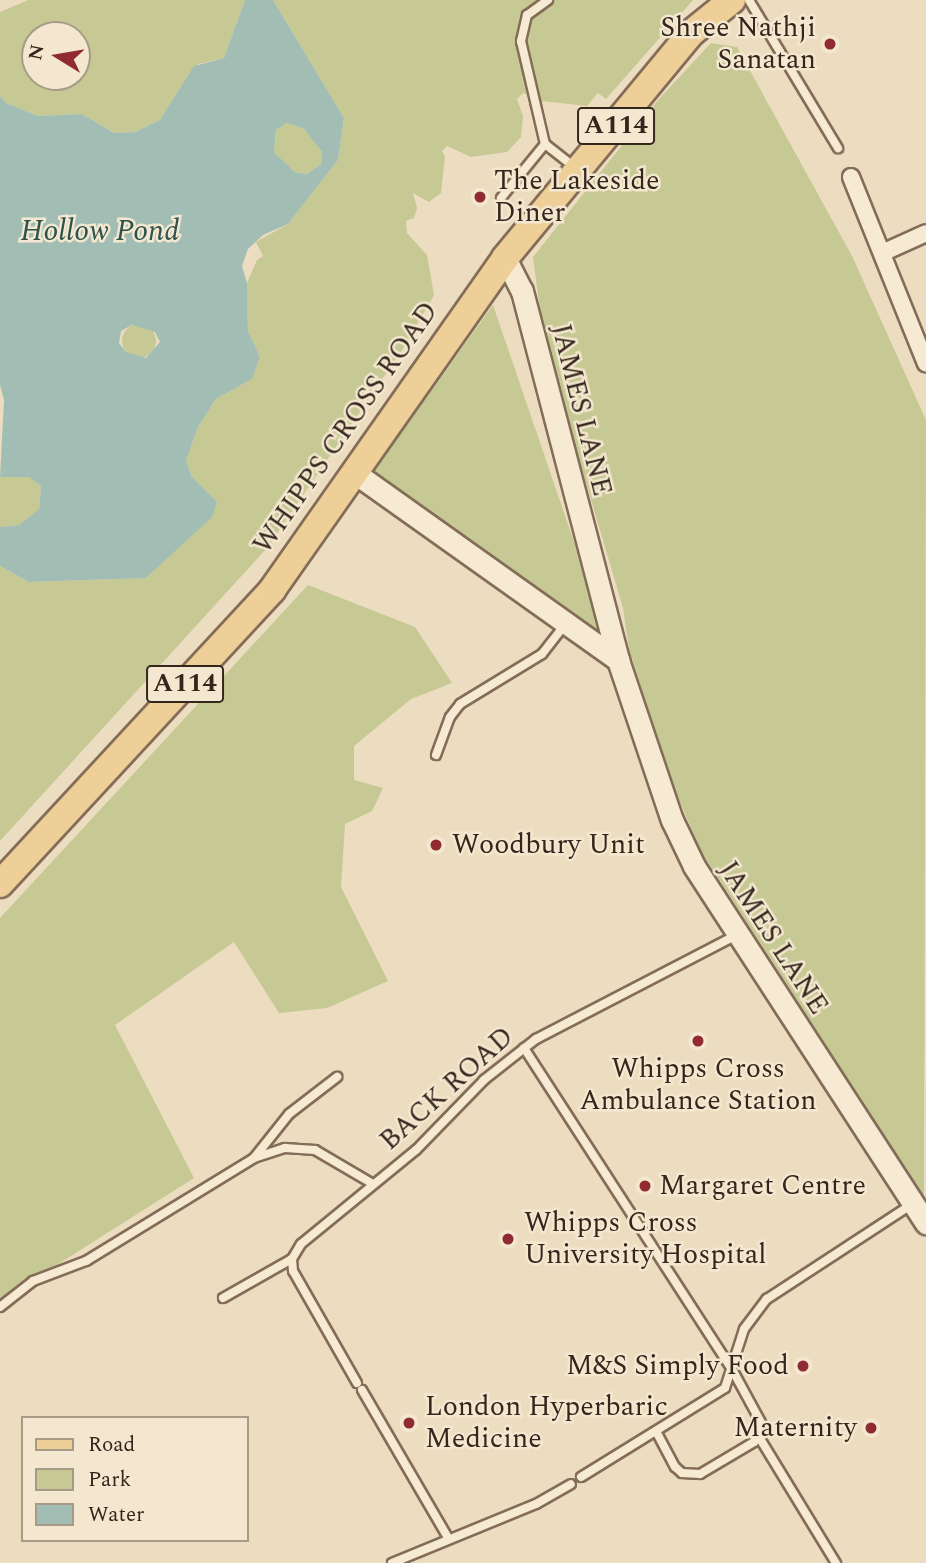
<!DOCTYPE html>
<style>
body{margin:0}
#map{position:relative;width:926px;height:1563px;overflow:hidden;background:#ecdcc0;font-family:Spectral,serif}
div>[style]{position:absolute}
.green>*{inset:0;background:#c6c994}
.round{border-radius:50%}
.water>*{inset:0;background:#a2beb4}
.roads{filter:drop-shadow(2px 0 #846d58) drop-shadow(-2px 0 #846d58) drop-shadow(0 2px #846d58) drop-shadow(0 -2px #846d58)}
.service>*{height:8px;margin:-4px;padding:0 4px;transform-origin:4px;border-radius:4px;background:#f7ead2}
.minor>*{height:16px;margin:-8px;padding:0 8px;transform-origin:8px;border-radius:8px;background:#f7ead2}
.tertiary>*{height:21px;margin:-10.5px;padding:0 10.5px;transform-origin:10.5px;border-radius:10.5px;background:#f7ead2}
.primary>*{height:26px;margin:-13px;padding:0 13px;transform-origin:13px;border-radius:13px;background:#efcf98}
.dots>*{width:19px;height:19px;translate:-50% -50%;box-sizing:border-box;border:4px solid #f4e7cf;border-radius:50%}
span{translate:-50% -50%;white-space:nowrap;text-align:center;line-height:1.15;-webkit-text-stroke:5px #f4e7cf;paint-order:stroke}
.shield-label span{padding:2px 5px;background:#f4e7cf;border:2px solid;border-radius:5px;-webkit-text-stroke-width:0}
.shield-label{font-size:26px;color:#34261c;font-weight:700}
.poi-label{font-size:28px;color:#34261c}
.right{translate:-100% -50%;text-align:right}
.left{translate:0 -50%;text-align:left}
.street-label{font-size:28px;color:#34261c}
.water-label{font-size:30px;color:#2c534e;font-style:italic}
.legend{position:absolute;left:21px;top:1416px;width:228px;height:126px;box-sizing:border-box;background:#f4e7cf;border:2px solid #a79a87;margin:0;padding:9px 12px;list-style:none;font-size:21px;color:#34261c}
.legend li{display:flex;align-items:center;gap:14px;height:35px}
.legend b{width:35px;border:2px solid #a79a87}
.north{position:absolute;left:21px;top:21px;width:70px;height:70px;box-sizing:border-box;background:#f4e7cf;border:2px solid #a79a87;border-radius:50%;rotate:281deg;font-size:19px;font-weight:700;line-height:28px;text-align:center;color:#34261c}
.north::after{content:'';display:block;margin:auto;width:24px;height:32px;background:#902b31;clip-path:polygon(50% 0,100% 100%,50% 72%,0 100%)}
</style>
<div id="map">
<div class="green">
<i style="clip-path:polygon(evenodd,28px 0,245px 0,224px 58px,198px 64px,160px 120px,135px 132px,114px 133px,82px 114px,38px 116px,6px 103px,0 96px,0 12px,28px 0,35px 35px,77px 35px,77px 77px,35px 77px,35px 35px)"></i>
<i style="clip-path:polygon(273px 0,693px 0,606px 99px,598px 93px,587px 106px,541px 101px,523px 93px,517px 99px,523px 116px,521px 137px,507px 152px,471px 157px,447px 146px,442px 151px,445px 156px,441px 193px,429px 202px,413px 193px,417px 208px,414px 218px,406px 221px,407px 233px,427px 255px,434px 295px,404px 347px,267px 548px,0 841px,0 566px,29px 582px,146px 578px,216px 502px,192px 477px,186px 461px,198px 427px,216px 399px,252px 379px,260px 357px,248px 331px,247px 283px,257px 260px,263px 256px,256px 242px,288px 224px,338px 160px,344px 118px)"></i>
<i style="clip-path:polygon(711px 43px,737px 47px,852px 256px,926px 420px,924px 1197px,699px 848px,670px 777px,629px 649px,623px 608px,544px 341px,533px 257px,658px 100px)"></i>
<i style="clip-path:polygon(287px 123px,304px 129px,322px 152px,321px 164px,307px 174px,295px 172px,274px 152px,276px 130px)"></i>
<i style="clip-path:polygon(493px 305px,601px 621px,599px 633px,370px 476px)"></i>
<i class="round" style="left:122px;top:324px;width:34px;height:34px"></i>
<i style="clip-path:polygon(0 477px,29px 477px,41px 486px,39px 509px,19px 525px,0 527px)"></i>
<i style="clip-path:polygon(308px 585px,415px 627px,452px 683px,411px 699px,354px 746px,354px 780px,383px 788px,372px 811px,345px 824px,341px 887px,388px 981px,327px 1008px,279px 1013px,234px 942px,115px 1025px,194px 1178px,0 1301px,0 918px)"></i>
</div>
<div class="water">
<i style="clip-path:polygon(evenodd,245px 0,273px 0,344px 118px,338px 160px,288px 224px,263px 235px,248px 249px,242px 266px,247px 283px,248px 331px,260px 357px,252px 379px,216px 399px,198px 427px,186px 461px,192px 477px,217px 502px,212px 517px,146px 578px,29px 582px,0 566px,0 527px,19px 525px,39px 509px,41px 486px,29px 477px,0 477px,4px 400px,0 385px,0 96px,6px 103px,38px 116px,82px 114px,114px 133px,135px 132px,160px 120px,194px 66px,224px 58px,245px 0,287px 123px,304px 129px,322px 152px,321px 164px,307px 174px,295px 172px,274px 152px,276px 130px,287px 123px,245px 0,132px 325px,155px 332px,160px 342px,146px 358px,126px 352px,119px 343px,121px 331px,132px 325px)"></i>
</div>
<div class="roads">
<div class="service">
<i style="left:548px;top:0;width:26px;rotate:144deg"></i>
<i style="left:527px;top:15px;width:27px;rotate:103deg"></i>
<i style="left:521px;top:41px;width:106px;rotate:76.9deg"></i>
<i style="left:545px;top:144px;width:37px;rotate:38deg"></i>
<i style="left:749px;top:0;width:173px;rotate:59deg"></i>
<i style="left:501px;top:198px;width:70px;rotate:-50.8deg"></i>
<i style="left:436px;top:755px;width:40px;rotate:-69.8deg"></i>
<i style="left:450px;top:717px;width:16px;rotate:-52deg"></i>
<i style="left:460px;top:704px;width:96px;rotate:-31.4deg"></i>
<i style="left:542px;top:654px;width:37px;rotate:-52deg"></i>
<i style="left:524px;top:1048px;width:385px;rotate:57.1deg"></i>
<i style="left:733px;top:1371px;width:63px;rotate:61.4deg"></i>
<i style="left:763px;top:1426px;width:18px;rotate:119deg"></i>
<i style="left:754px;top:1442px;width:63px;rotate:149.3deg"></i>
<i style="left:700px;top:1474px;width:18px;rotate:-177deg"></i>
<i style="left:682px;top:1473px;width:9px;rotate:-139deg"></i>
<i style="left:675px;top:1467px;width:40px;rotate:-118deg"></i>
<i style="left:254px;top:1158px;width:33px;rotate:-18deg"></i>
<i style="left:285px;top:1148px;width:30px;rotate:4deg"></i>
<i style="left:315px;top:1150px;width:67px;rotate:30.4deg"></i>
<i style="left:223px;top:1298px;width:79px;rotate:-29.5deg"></i>
<i style="left:0;top:1307px;width:42px;rotate:-38.2deg"></i>
<i style="left:33px;top:1281px;width:57px;rotate:-20.7deg"></i>
<i style="left:86px;top:1261px;width:197px;rotate:-31.5deg"></i>
<i style="left:254px;top:1158px;width:56px;rotate:-51.5deg"></i>
<i style="left:289px;top:1114px;width:61px;rotate:-37.6deg"></i>
<i style="left:357px;top:1383px;width:129px;rotate:-119.7deg"></i>
<i style="left:293px;top:1271px;width:12px;rotate:-95deg"></i>
<i style="left:292px;top:1259px;width:17px;rotate:-59deg"></i>
<i style="left:301px;top:1244px;width:149px;rotate:-39.3deg"></i>
<i style="left:416px;top:1150px;width:98px;rotate:-45.8deg"></i>
<i style="left:484px;top:1080px;width:66px;rotate:-38.3deg"></i>
<i style="left:536px;top:1039px;width:226px;rotate:-27.4deg"></i>
<i style="left:362px;top:1390px;width:171px;rotate:59.8deg"></i>
<i style="left:759px;top:1437px;width:148px;rotate:58.6deg"></i>
<i style="left:581px;top:1477px;width:169px;rotate:-31.7deg"></i>
<i style="left:725px;top:1388px;width:62px;rotate:-72.1deg"></i>
<i style="left:744px;top:1329px;width:38px;rotate:-53deg"></i>
<i style="left:767px;top:1299px;width:173px;rotate:-33.2deg"></i>
<i style="left:392px;top:1563px;width:156px;rotate:-22.3deg"></i>
<i style="left:536px;top:1504px;width:40px;rotate:-29.7deg"></i>
</div>
<div class="minor">
<i style="left:851px;top:177px;width:201px;rotate:68.1deg"></i>
<i style="left:882px;top:253px;width:48px;rotate:-24.4deg"></i>
</div>
<div class="tertiary">
<i style="left:505px;top:258px;width:37px;rotate:63deg"></i>
<i style="left:522px;top:291px;width:381px;rotate:75.4deg"></i>
<i style="left:618px;top:660px;width:169px;rotate:71.4deg"></i>
<i style="left:672px;top:820px;width:51px;rotate:64.4deg"></i>
<i style="left:694px;top:866px;width:426px;rotate:57deg"></i>
<i style="left:355px;top:473px;width:323px;rotate:35.4deg"></i>
</div>
<div class="primary">
<i style="left:0;top:884px;width:401px;rotate:-47.2deg"></i>
<i style="left:272px;top:590px;width:406px;rotate:-54.9deg"></i>
<i style="left:505px;top:258px;width:291px;rotate:-50.4deg"></i>
<i style="left:690px;top:34px;width:54px;rotate:-39deg"></i>
</div>
</div>
<div class="dots">
<i style="left:830px;top:44px;background:#902b31"></i>
<i style="left:480px;top:197px;background:#902b31"></i>
<i style="left:436px;top:845px;background:#902b31"></i>
<i style="left:698px;top:1041px;background:#902b31"></i>
<i style="left:645px;top:1186px;background:#902b31"></i>
<i style="left:508px;top:1239px;background:#902b31"></i>
<i style="left:803px;top:1366px;background:#902b31"></i>
<i style="left:409px;top:1423px;background:#902b31"></i>
<i style="left:871px;top:1428px;background:#902b31"></i>
</div>
<div class="shield-label">
<span style="left:616px;top:126px">A114</span>
<span style="left:185px;top:684px">A114</span>
</div>
<div class="poi-label">
<span class="right" style="left:816px;top:44px">Shree Nathji<br>Sanatan</span>
<span class="left" style="left:494px;top:197px">The Lakeside<br>Diner</span>
<span class="left" style="left:452px;top:845px">Woodbury Unit</span>
<span style="left:698px;top:1085px">Whipps Cross<br>Ambulance Station</span>
<span class="left" style="left:659px;top:1186px">Margaret Centre</span>
<span class="left" style="left:524px;top:1239px">Whipps Cross<br>University Hospital</span>
<span class="right" style="left:789px;top:1366px">M&amp;S Simply Food</span>
<span class="left" style="left:425px;top:1423px">London Hyperbaric<br>Medicine</span>
<span class="right" style="left:857px;top:1428px">Maternity</span>
</div>
<div class="street-label">
<span style="left:581px;top:410px;rotate:76deg">JAMES LANE</span>
<span style="left:346px;top:428px;rotate:-55deg">WHIPPS CROSS ROAD</span>
<span style="left:773px;top:938px;rotate:57deg">JAMES LANE</span>
<span style="left:447px;top:1089px;rotate:-42deg">BACK ROAD</span>
</div>
<div class="water-label">
<span style="left:100px;top:231px">Hollow Pond</span>
</div>
<ul class="legend">
<li><b style="height:9px;background:#efcf98"></b>Road</li>
<li><b style="height:19px;background:#c6c994"></b>Park</li>
<li><b style="height:19px;background:#a2beb4"></b>Water</li>
</ul>
<div class="north">N</div>
</div>
